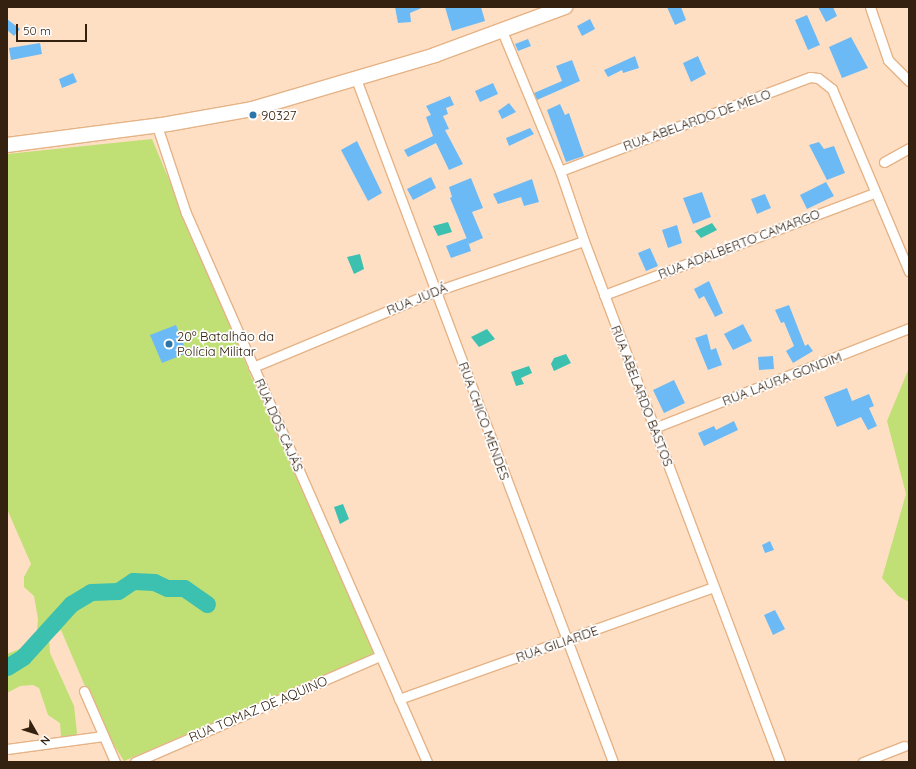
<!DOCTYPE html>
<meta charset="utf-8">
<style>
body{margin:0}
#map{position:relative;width:916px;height:769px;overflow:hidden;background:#fedfc4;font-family:Quicksand,sans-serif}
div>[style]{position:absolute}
.green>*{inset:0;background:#c0df75}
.water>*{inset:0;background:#3cc0af}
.river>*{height:17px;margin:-8.5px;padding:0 8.5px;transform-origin:8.5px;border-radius:8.5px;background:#3cc0af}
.building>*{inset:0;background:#6cbaf5}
.roads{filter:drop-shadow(1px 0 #e5b386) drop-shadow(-1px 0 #e5b386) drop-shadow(0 1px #e5b386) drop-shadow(0 -1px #e5b386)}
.minor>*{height:9px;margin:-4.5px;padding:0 4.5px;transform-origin:4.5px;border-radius:4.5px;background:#fff}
.primary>*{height:14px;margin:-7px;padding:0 7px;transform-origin:7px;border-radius:7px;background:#fff}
.dots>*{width:11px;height:11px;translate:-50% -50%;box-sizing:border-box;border:2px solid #fff;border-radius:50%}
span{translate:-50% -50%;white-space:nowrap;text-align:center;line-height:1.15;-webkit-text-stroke:3.5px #fff;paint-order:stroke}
.poi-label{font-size:13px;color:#34210f}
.left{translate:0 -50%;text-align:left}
.street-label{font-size:13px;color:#34210f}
.frame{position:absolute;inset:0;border:8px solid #34210f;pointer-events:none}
.north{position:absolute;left:16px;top:713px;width:40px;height:40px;-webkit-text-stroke:3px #fff;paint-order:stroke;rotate:129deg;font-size:11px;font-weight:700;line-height:16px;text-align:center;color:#34210f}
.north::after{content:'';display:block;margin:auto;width:14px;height:18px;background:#34210f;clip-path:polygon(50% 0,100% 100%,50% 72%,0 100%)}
.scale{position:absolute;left:16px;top:24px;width:71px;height:18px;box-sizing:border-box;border:2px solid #34210f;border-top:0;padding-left:5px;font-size:12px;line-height:14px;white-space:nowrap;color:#34210f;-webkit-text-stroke:3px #fff;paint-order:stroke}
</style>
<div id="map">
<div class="green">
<i style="clip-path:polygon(152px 139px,251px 376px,375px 653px,124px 761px,102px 726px,61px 630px,49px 639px,50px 653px,74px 706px,77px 733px,72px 738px,61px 736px,60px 723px,48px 715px,39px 688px,33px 685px,20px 686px,7px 693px,7px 654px,22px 648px,32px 639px,37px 631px,38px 619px,34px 596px,24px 587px,24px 577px,31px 564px,7px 509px,7px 154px)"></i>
<i style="clip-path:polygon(909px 368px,909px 602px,898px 596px,882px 578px,906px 494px,887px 421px)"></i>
</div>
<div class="water">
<i style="clip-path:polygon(448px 222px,452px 232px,438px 236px,433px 226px)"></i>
<i style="clip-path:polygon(712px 223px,717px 230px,701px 238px,695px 231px)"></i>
<i style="clip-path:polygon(360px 254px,364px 269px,354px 274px,347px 257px)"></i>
<i style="clip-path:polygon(487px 329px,495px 339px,479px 347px,471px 337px)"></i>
<i style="clip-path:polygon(566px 354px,571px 363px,554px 371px,551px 364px,554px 358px)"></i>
<i style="clip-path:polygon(529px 366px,532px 373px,521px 378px,524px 384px,516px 386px,511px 372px)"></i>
<i style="clip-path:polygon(343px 504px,349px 519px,340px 524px,334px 507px)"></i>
</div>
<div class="river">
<i style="left:7px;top:667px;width:19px;rotate:-32deg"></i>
<i style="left:23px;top:657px;width:72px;rotate:-47.8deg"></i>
<i style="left:71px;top:604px;width:23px;rotate:-31deg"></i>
<i style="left:91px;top:592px;width:27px;rotate:-2deg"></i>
<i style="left:118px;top:591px;width:18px;rotate:-34deg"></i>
<i style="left:133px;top:581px;width:21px;rotate:3deg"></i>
<i style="left:154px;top:582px;width:14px;rotate:25deg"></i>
<i style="left:167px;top:588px;width:17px"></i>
<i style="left:184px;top:588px;width:28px;rotate:35deg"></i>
</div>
<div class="building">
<i style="clip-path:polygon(395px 7px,424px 7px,410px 13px,411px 22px,398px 23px)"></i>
<i style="clip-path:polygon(445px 7px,481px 7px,485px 21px,452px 31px)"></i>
<i style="clip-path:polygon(667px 7px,681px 7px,686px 20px,675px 25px)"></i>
<i style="clip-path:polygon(818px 7px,833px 7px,837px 16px,826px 22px)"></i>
<i style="clip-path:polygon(807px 15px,820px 45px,808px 50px,795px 20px)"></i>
<i style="clip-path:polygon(7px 19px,20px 29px,14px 36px,7px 30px)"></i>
<i style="clip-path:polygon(590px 19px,595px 29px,582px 36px,577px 26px)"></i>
<i style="clip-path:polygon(851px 37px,868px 68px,842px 78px,829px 47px)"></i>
<i style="clip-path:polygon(528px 39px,531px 46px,518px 51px,515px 44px)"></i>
<i style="clip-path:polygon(40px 43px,42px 54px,11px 60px,9px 48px)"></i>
<i style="clip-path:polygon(635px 56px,639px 68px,623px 73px,622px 70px,608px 77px,604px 70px)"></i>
<i style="clip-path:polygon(698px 56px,706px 74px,691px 82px,683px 63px)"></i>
<i style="clip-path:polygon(572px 60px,580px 81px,537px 100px,534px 93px,562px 81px,556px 66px)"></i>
<i style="clip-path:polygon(73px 73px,77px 82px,62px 88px,59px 79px)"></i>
<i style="clip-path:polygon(493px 83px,498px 94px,480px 102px,475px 91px)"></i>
<i style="clip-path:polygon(450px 96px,454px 105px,446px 108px,448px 114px,443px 116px,449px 129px,445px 130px,463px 164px,449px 170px,436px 143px,408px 157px,404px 150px,433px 136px,426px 117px,431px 115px,426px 106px)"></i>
<i style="clip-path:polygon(509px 103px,516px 112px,502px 119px,498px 111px)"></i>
<i style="clip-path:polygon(560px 104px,565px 115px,569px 113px,584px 156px,566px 162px,547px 110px)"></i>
<i style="clip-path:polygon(530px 128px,534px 134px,509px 146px,506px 138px)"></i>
<i style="clip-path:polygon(357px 141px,382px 193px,368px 201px,341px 150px)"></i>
<i style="clip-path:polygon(819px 142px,824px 149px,834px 146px,845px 173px,827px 180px,809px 145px)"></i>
<i style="clip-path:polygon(431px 177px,436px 188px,413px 200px,407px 189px)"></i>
<i style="clip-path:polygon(471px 178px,483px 208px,472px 212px,483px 238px,469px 244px,450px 198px,452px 197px,449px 187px)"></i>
<i style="clip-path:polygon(532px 179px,539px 202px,524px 206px,521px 197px,498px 204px,493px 194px)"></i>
<i style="clip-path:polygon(826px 182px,834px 196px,807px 209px,800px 195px)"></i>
<i style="clip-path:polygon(702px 192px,711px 217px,693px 224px,683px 198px)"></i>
<i style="clip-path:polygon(765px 194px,771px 208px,757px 214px,751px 199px)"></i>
<i style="clip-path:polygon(677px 225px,682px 243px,668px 248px,662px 230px)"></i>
<i style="clip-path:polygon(467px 238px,471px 251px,451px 258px,446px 246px)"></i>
<i style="clip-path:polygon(650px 248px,658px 266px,646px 271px,638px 253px)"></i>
<i style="clip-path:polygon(709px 281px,723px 313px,715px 317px,704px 296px,699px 299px,694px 289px)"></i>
<i style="clip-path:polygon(789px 305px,805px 346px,808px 344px,813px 351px,793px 363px,786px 351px,794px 346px,784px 322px,781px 323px,775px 310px)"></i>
<i style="clip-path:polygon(743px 324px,752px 341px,733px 350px,724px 334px)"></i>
<i style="clip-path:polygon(176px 325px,187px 353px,162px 363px,150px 335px)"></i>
<i style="clip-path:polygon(707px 334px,711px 350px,716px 348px,722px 365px,708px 370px,695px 338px)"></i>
<i style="clip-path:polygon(773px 356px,774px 369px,759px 370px,758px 357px)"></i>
<i style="clip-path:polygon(674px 380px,685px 403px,664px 413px,653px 390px)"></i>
<i style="clip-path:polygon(847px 388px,852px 401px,869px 394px,874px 406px,869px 408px,877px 426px,868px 430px,861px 417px,837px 427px,824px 397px)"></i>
<i style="clip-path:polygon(734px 421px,738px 430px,704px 446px,698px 433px,714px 426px,716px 430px)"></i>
<i style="clip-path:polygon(770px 541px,774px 550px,765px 553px,762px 545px)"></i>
<i style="clip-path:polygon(775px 610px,785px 629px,773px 635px,764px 615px)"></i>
</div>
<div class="roads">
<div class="minor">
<i style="left:870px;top:7px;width:56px;rotate:71.2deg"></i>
<i style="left:888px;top:60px;width:30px;rotate:45deg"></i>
<i style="left:502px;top:31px;width:152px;rotate:67.5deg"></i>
<i style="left:560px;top:171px;width:74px;rotate:71.1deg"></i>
<i style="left:584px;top:241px;width:557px;rotate:69.38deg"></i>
<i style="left:356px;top:79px;width:730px;rotate:69.38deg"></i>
<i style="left:157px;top:126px;width:92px;rotate:71.6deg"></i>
<i style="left:186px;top:213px;width:600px;rotate:66.3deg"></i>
<i style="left:884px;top:162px;width:29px;rotate:-29deg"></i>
<i style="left:560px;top:171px;width:267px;rotate:-20.6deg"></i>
<i style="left:810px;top:77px;width:8px;rotate:7deg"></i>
<i style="left:818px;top:78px;width:18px;rotate:38deg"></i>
<i style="left:832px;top:89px;width:198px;rotate:67.1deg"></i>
<i style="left:604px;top:295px;width:289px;rotate:-20.7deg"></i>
<i style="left:253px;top:367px;width:198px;rotate:-22.6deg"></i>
<i style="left:436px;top:291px;width:156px;rotate:-18.7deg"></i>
<i style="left:654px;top:428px;width:274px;rotate:-21.4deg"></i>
<i style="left:84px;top:691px;width:77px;rotate:66.4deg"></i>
<i style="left:399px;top:699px;width:334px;rotate:-19.6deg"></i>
<i style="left:7px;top:749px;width:97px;rotate:-7.7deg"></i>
<i style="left:135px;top:762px;width:267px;rotate:-23.4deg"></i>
<i style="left:863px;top:762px;width:44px;rotate:-21.3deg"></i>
</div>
<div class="primary">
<i style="left:7px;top:145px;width:162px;rotate:-7.4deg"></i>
<i style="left:168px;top:124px;width:85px;rotate:-10.1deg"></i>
<i style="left:252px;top:109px;width:191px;rotate:-16.4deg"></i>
<i style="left:435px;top:55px;width:139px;rotate:-20.3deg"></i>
</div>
</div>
<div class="dots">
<i style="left:253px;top:115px;background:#2b75a9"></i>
<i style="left:169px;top:344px;background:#2b75a9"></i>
</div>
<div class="poi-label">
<span class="left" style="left:261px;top:115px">90327</span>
<span class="left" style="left:177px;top:344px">20º Batalhão da<br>Polícia Militar</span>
</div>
<div class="street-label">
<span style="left:697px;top:120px;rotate:-20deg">RUA ABELARDO DE MELO</span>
<span style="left:739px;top:244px;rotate:-21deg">RUA ADALBERTO CAMARGO</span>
<span style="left:417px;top:299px;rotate:-22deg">RUA JUDÁ</span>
<span style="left:782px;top:379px;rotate:-21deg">RUA LAURA GONDIM</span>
<span style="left:642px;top:396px;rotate:69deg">RUA ABELARDO BASTOS</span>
<span style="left:484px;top:421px;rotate:70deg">RUA CHICO MENDES</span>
<span style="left:279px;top:425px;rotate:66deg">RUA DOS CAJÁS</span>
<span style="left:557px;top:644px;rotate:-19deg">RUA GILIARDE</span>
<span style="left:258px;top:709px;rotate:-23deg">RUA TOMAZ DE AQUINO</span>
</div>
<div class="frame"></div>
<div class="north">N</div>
<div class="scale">50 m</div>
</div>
